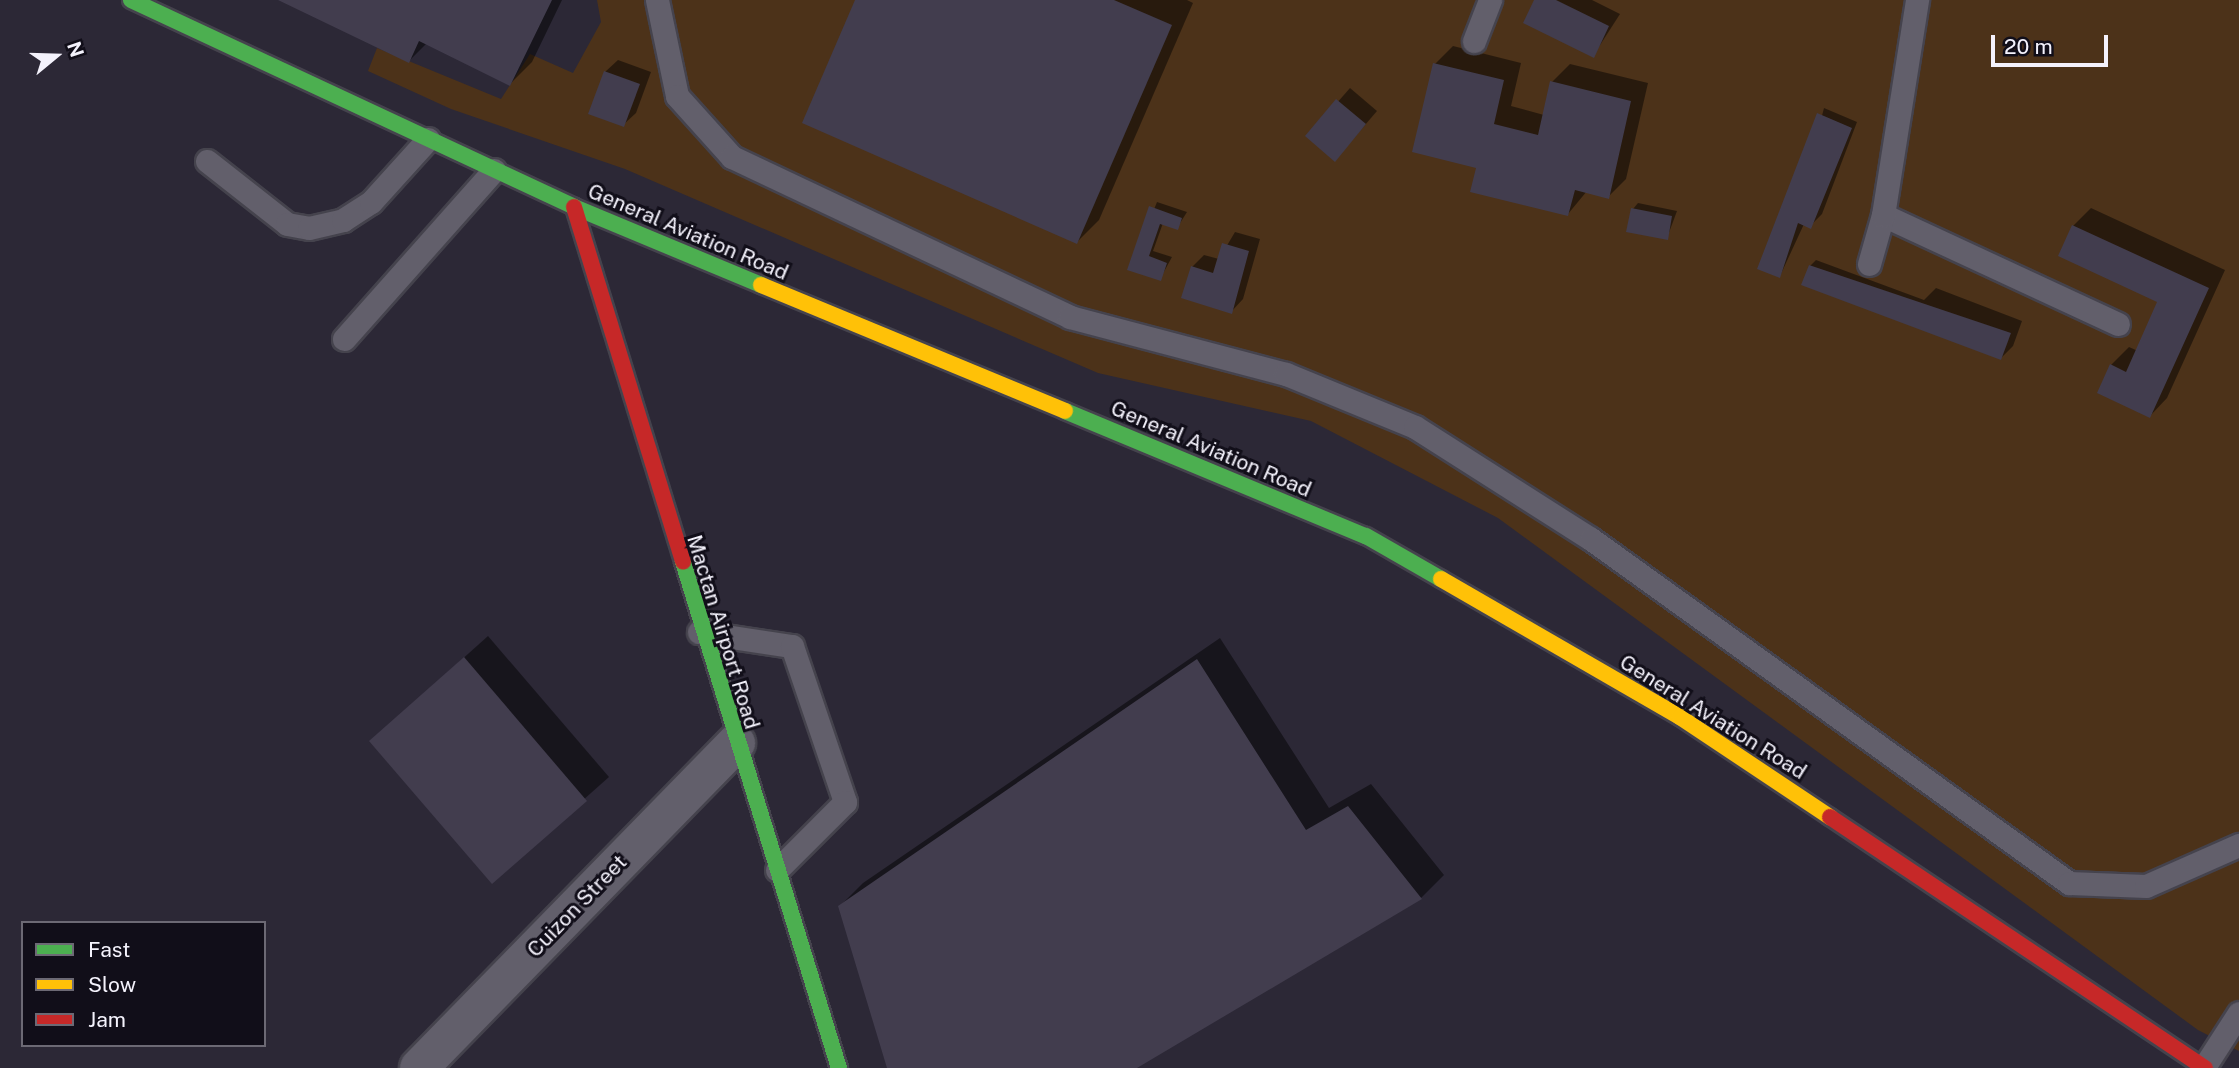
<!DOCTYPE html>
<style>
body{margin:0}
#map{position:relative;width:2239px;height:1068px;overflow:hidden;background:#2c2836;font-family:"Public Sans",sans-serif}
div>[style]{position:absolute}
.green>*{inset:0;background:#4c3219}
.shadow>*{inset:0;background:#0007}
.building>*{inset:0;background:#423d4e}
.roads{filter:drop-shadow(2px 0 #45434d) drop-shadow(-2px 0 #45434d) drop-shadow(0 2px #45434d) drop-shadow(0 -2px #45434d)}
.lane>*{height:23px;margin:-11.5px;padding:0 11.5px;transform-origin:11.5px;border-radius:11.5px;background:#625f6b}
.street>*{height:38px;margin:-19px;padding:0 19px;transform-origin:19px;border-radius:19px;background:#625f6b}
.fast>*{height:16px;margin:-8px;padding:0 8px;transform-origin:8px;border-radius:8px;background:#4caf50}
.slow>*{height:16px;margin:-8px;padding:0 8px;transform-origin:8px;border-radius:8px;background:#ffc107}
.jam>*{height:16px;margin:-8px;padding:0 8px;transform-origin:8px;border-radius:8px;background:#c62828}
span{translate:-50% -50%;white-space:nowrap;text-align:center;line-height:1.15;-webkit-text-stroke:6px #110e19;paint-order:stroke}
.street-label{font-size:21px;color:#f4f2fc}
.legend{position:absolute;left:21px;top:921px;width:245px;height:126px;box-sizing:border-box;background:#110e19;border:2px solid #6c6974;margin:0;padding:9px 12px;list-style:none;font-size:21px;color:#f4f2fc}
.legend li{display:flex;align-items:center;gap:14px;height:35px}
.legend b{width:35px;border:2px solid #6c6974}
.north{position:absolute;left:21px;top:21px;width:70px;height:70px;-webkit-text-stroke:5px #110e19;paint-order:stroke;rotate:71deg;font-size:19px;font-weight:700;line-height:28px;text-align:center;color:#f4f2fc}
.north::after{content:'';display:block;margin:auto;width:24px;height:32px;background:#f4f2fc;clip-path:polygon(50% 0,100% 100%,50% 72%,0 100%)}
.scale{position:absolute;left:1991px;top:35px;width:117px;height:32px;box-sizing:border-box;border:4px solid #f4f2fc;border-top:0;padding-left:9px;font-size:21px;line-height:24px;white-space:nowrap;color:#f4f2fc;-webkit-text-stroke:5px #110e19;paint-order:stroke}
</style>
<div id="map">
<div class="green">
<i style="clip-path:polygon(597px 0,2239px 0,2239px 1051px,2198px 1030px,1498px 518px,1311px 421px,1098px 373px,625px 169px,451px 109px,368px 71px,377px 48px,501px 99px,530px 54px,573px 73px,601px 22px)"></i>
</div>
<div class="shadow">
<i style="clip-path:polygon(282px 0,562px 0,532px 62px,510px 84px,427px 43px,409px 61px)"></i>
<i style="clip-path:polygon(857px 0,1187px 0,1193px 3px,1099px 220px,1077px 242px)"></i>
<i style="clip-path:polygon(1536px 0,1592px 0,1620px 14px,1593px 56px)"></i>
<i style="clip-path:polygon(1453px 46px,1521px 63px,1511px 106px,1544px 115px,1552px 82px,1570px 64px,1648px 83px,1626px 179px,1608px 197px,1587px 191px,1568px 214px,1478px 167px,1435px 64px)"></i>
<i style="clip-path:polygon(618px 60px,651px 72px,636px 113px,623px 125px,605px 72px)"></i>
<i style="clip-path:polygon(1350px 88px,1377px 111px,1335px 160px,1308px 136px)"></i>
<i style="clip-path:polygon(1824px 108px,1857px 122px,1822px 214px,1810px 226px,1804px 224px,1780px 276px)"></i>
<i style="clip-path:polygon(1157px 202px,1187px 212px,1177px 228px,1163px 223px,1153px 251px,1172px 257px,1160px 279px,1130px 269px)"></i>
<i style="clip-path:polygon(1638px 203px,1677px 211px,1667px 238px,1633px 209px)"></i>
<i style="clip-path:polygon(2091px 208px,2225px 270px,2167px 398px,2150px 416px,2099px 392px,2111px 365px,2129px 347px,2138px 351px,2160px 301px,2073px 226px)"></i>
<i style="clip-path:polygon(1235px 232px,1260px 239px,1243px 299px,1231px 312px,1192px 267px,1204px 255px,1219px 259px)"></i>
<i style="clip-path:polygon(1816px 260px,1924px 300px,1936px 288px,2022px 321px,2013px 346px,2001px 358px,1810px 266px)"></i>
<i style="clip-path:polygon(488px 636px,609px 777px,492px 881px,371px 741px)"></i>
<i style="clip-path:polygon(1220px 638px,1329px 808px,1371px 784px,1444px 875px,1421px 898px,1133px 1068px,889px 1068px,840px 906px,863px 883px)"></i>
</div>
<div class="building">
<i style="clip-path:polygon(278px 0,552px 0,510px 86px,419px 41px,409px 63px)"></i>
<i style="clip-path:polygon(855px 0,1114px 0,1172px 25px,1077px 244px,802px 123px)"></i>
<i style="clip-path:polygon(1534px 0,1556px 0,1609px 26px,1594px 58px,1523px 23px)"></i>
<i style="clip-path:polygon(1433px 63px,1504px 80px,1494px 124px,1538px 135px,1550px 81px,1631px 101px,1609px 199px,1575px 190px,1568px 216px,1470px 192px,1476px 168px,1412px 152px)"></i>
<i style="clip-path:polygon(604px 71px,640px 84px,624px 127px,588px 114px)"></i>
<i style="clip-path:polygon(1336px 99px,1366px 124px,1335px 162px,1305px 136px)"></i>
<i style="clip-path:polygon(1817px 113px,1852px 128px,1811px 229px,1798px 223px,1780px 278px,1757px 269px)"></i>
<i style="clip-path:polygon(1149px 206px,1182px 218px,1178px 230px,1160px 224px,1149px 256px,1167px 263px,1161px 281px,1127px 270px)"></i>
<i style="clip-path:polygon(1631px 208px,1672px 216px,1668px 240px,1626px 232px)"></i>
<i style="clip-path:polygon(2072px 225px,2209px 288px,2150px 418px,2097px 393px,2110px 364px,2126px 372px,2157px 302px,2058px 256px)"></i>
<i style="clip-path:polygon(1222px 243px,1249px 251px,1232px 314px,1181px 298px,1191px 266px,1213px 273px)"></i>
<i style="clip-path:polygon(1809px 265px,2011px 333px,2001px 360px,1801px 285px)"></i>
<i style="clip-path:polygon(464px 657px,587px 801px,492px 884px,369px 741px)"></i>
<i style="clip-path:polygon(1197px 659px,1306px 830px,1348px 806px,1422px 899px,1137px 1068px,887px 1068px,838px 906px)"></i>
</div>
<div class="roads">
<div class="lane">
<i style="left:657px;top:0;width:98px;rotate:78.2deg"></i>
<i style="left:677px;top:96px;width:82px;rotate:48deg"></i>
<i style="left:732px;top:157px;width:374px;rotate:25.3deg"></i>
<i style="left:1070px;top:317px;width:223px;rotate:14.8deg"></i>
<i style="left:1286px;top:374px;width:139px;rotate:22.3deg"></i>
<i style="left:1415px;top:427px;width:209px;rotate:32.5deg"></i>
<i style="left:1591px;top:539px;width:589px;rotate:35.74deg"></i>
<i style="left:2069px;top:883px;width:77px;rotate:2.2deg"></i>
<i style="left:2146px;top:886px;width:102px;rotate:-23.8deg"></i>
<i style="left:1474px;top:41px;width:44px;rotate:-68.7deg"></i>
<i style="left:207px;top:161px;width:102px;rotate:38.2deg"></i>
<i style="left:287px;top:224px;width:22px;rotate:10deg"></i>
<i style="left:309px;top:228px;width:35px;rotate:-13deg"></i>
<i style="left:343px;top:220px;width:33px;rotate:-33deg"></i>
<i style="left:371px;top:202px;width:85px;rotate:-47.9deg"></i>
<i style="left:1883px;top:215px;width:259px;rotate:24.9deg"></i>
<i style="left:1869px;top:264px;width:51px;rotate:-74.1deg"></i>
<i style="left:1883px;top:215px;width:218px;rotate:-81deg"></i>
<i style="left:344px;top:339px;width:226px;rotate:-48.4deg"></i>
<i style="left:699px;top:632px;width:94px;rotate:8.6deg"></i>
<i style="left:792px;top:646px;width:165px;rotate:71.2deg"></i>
<i style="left:845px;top:802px;width:96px;rotate:135deg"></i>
<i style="left:2204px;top:1067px;width:64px;rotate:-57.1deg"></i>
</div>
<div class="street">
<i style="left:419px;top:1068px;width:454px;rotate:-45.7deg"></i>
</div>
<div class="fast">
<i style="left:131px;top:0;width:489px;rotate:25deg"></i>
<i style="left:574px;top:207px;width:203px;rotate:22.6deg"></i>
<i style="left:1065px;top:411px;width:326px;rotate:22.6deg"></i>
<i style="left:1366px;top:536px;width:86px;rotate:29.8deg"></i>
<i style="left:683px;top:562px;width:530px;rotate:72.87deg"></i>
</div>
<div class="slow">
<i style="left:761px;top:285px;width:329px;rotate:22.5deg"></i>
<i style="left:1441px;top:579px;width:276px;rotate:30deg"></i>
<i style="left:1680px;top:717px;width:180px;rotate:33.7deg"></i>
</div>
<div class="jam">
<i style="left:574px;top:207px;width:371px;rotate:72.9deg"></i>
<i style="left:1830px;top:817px;width:451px;rotate:33.8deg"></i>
</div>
</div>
<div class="street-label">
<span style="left:688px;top:232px;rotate:23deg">General Aviation Road</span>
<span style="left:1211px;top:449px;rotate:23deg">General Aviation Road</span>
<span style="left:723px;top:632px;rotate:73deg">Mactan Airport Road</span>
<span style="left:1713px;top:717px;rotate:32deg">General Aviation Road</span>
<span style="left:577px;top:906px;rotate:-46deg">Cuizon Street</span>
</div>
<ul class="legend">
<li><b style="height:9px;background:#4caf50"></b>Fast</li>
<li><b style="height:9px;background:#ffc107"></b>Slow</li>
<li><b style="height:9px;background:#c62828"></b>Jam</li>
</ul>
<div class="north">N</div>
<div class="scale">20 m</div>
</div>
